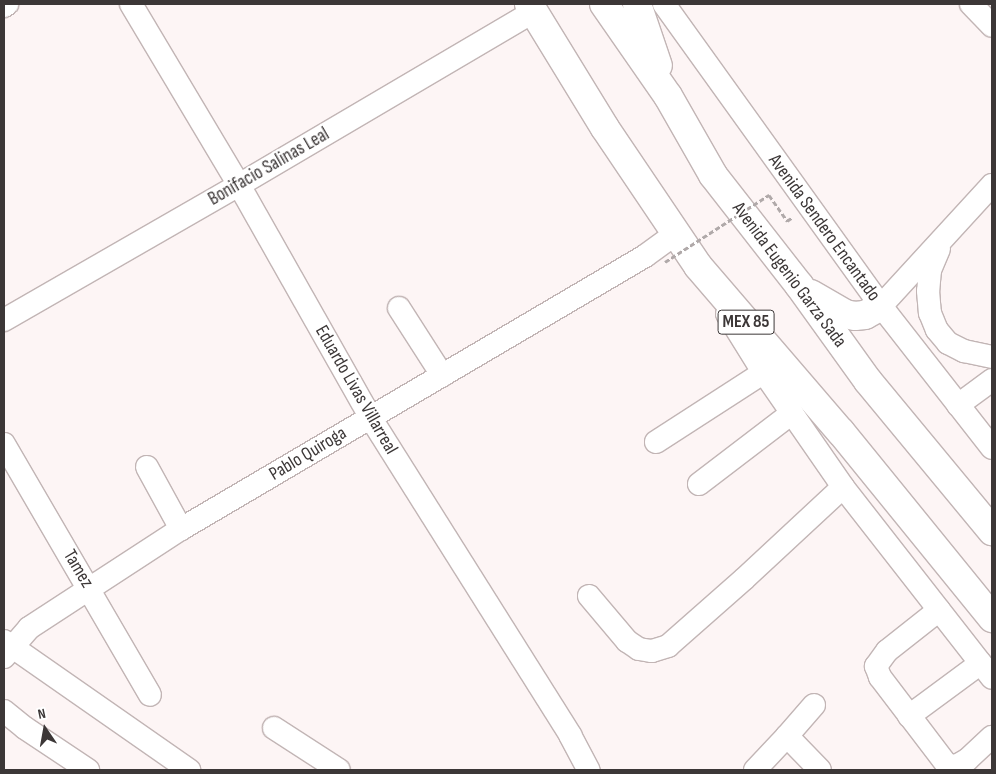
<!DOCTYPE html>
<style>
body{margin:0}
#map{position:relative;width:996px;height:774px;overflow:hidden;background:#fdf5f5;font-family:"Sofia Sans Condensed",sans-serif}
div>[style]{position:absolute}
.path>*{height:3px;margin-top:-1.5px;transform-origin:0;background:repeating-linear-gradient(90deg,#b0a9a9 0 5px,transparent 0 7.5px)}
.roads{filter:drop-shadow(1px 0 #c2b5b5) drop-shadow(-1px 0 #c2b5b5) drop-shadow(0 1px #c2b5b5) drop-shadow(0 -1px #c2b5b5)}
.minor>*{height:22px;margin:-11px;padding:0 11px;transform-origin:11px;border-radius:11px;background:#fff}
.highway>*{height:28px;margin:-14px;padding:0 14px;transform-origin:14px;border-radius:14px;background:#fff}
.path-bridge>*{height:3px;margin-top:-1.5px;transform-origin:0;background:repeating-linear-gradient(90deg,#b0a9a9 0 5px,transparent 0 7.5px)}
span{translate:-50% -50%;white-space:nowrap;text-align:center;line-height:1.15;-webkit-text-stroke:4.5px #fff;paint-order:stroke}
.shield-label span{padding:1px 4px;background:#fff;border:1px solid;border-radius:4px;-webkit-text-stroke-width:0}
.shield-label{font-size:18px;color:#3c3737;font-weight:700}
.street-label{font-size:19px;color:#3c3737}
.frame{position:absolute;inset:0;border:5px solid #3c3737;pointer-events:none}
.north{position:absolute;left:20px;top:704px;width:50px;height:50px;-webkit-text-stroke:4px #fff;paint-order:stroke;rotate:348deg;font-size:14px;font-weight:700;line-height:20px;text-align:center;color:#3c3737}
.north::after{content:'';display:block;margin:auto;width:18px;height:22px;background:#3c3737;clip-path:polygon(50% 0,100% 100%,50% 72%,0 100%)}
</style>
<div id="map">
<div class="path">
<i style="left:769px;top:195px;width:32px;rotate:55deg"></i>
<i style="left:787px;top:221px;width:7px;rotate:-34deg"></i>
</div>
<div class="roads">
<div class="minor">
<i style="left:131px;top:4px;width:211px;rotate:59.2deg"></i>
<i style="left:239px;top:185px;width:266px;rotate:60.5deg"></i>
<i style="left:370px;top:417px;width:376px;rotate:57.8deg"></i>
<i style="left:570px;top:735px;width:40px;rotate:62deg"></i>
<i style="left:664px;top:4px;width:372px;rotate:54.3deg"></i>
<i style="left:881px;top:306px;width:180px;rotate:52deg"></i>
<i style="left:971px;top:4px;width:30px;rotate:46deg"></i>
<i style="left:4px;top:6px;width:4px;rotate:-34deg"></i>
<i style="left:939px;top:249px;width:23px;rotate:113deg"></i>
<i style="left:930px;top:270px;width:21px;rotate:95deg"></i>
<i style="left:928px;top:291px;width:22px;rotate:85deg"></i>
<i style="left:930px;top:313px;width:18px;rotate:68deg"></i>
<i style="left:937px;top:330px;width:17px;rotate:50deg"></i>
<i style="left:948px;top:343px;width:18px;rotate:27deg"></i>
<i style="left:964px;top:351px;width:29px;rotate:12deg"></i>
<i style="left:881px;top:306px;width:164px;rotate:-47.5deg"></i>
<i style="left:399px;top:308px;width:80px;rotate:57.3deg"></i>
<i style="left:727px;top:314px;width:62px;rotate:58.1deg"></i>
<i style="left:760px;top:367px;width:146px;rotate:55.3deg"></i>
<i style="left:843px;top:487px;width:242px;rotate:52deg"></i>
<i style="left:4px;top:320px;width:271px;rotate:-29.9deg"></i>
<i style="left:239px;top:185px;width:341px;rotate:-30.5deg"></i>
<i style="left:958px;top:405px;width:42px;rotate:-36.3deg"></i>
<i style="left:656px;top:442px;width:129px;rotate:-32.9deg"></i>
<i style="left:4px;top:444px;width:290px;rotate:59.8deg"></i>
<i style="left:147px;top:467px;width:71px;rotate:61.3deg"></i>
<i style="left:699px;top:484px;width:117px;rotate:-37.4deg"></i>
<i style="left:589px;top:596px;width:59px;rotate:49.8deg"></i>
<i style="left:627px;top:641px;width:14px;rotate:34deg"></i>
<i style="left:639px;top:649px;width:13px;rotate:9deg"></i>
<i style="left:652px;top:651px;width:17px;rotate:-17deg"></i>
<i style="left:668px;top:646px;width:101px;rotate:-41.4deg"></i>
<i style="left:744px;top:579px;width:135px;rotate:-42.9deg"></i>
<i style="left:939px;top:610px;width:66px;rotate:141.7deg"></i>
<i style="left:887px;top:651px;width:19px;rotate:126deg"></i>
<i style="left:876px;top:666px;width:12px;rotate:70deg"></i>
<i style="left:880px;top:677px;width:111px;rotate:52.7deg"></i>
<i style="left:947px;top:765px;width:9px;rotate:6deg"></i>
<i style="left:956px;top:766px;width:13px;rotate:-29deg"></i>
<i style="left:967px;top:760px;width:34px;rotate:-43deg"></i>
<i style="left:4px;top:641px;width:226px;rotate:34.9deg"></i>
<i style="left:4px;top:657px;width:38px;rotate:-49deg"></i>
<i style="left:29px;top:628px;width:181px;rotate:-33.1deg"></i>
<i style="left:181px;top:529px;width:538px;rotate:-30.47deg"></i>
<i style="left:645px;top:256px;width:37px;rotate:-36deg"></i>
<i style="left:4px;top:711px;width:27px;rotate:39deg"></i>
<i style="left:25px;top:728px;width:76px;rotate:33.7deg"></i>
<i style="left:909px;top:716px;width:89px;rotate:-36.4deg"></i>
<i style="left:274px;top:728px;width:77px;rotate:32.9deg"></i>
<i style="left:787px;top:736px;width:41px;rotate:-48.9deg"></i>
<i style="left:755px;top:770px;width:47px;rotate:-46.7deg"></i>
<i style="left:787px;top:736px;width:47px;rotate:45.9deg"></i>
</div>
<div class="highway">
<i style="left:529px;top:4px;width:145px;rotate:58.5deg"></i>
<i style="left:605px;top:128px;width:166px;rotate:56deg"></i>
<i style="left:698px;top:266px;width:219px;rotate:49.3deg"></i>
<i style="left:841px;top:432px;width:240px;rotate:50.9deg"></i>
<i style="left:604px;top:4px;width:112px;rotate:55.2deg"></i>
<i style="left:668px;top:96px;width:91px;rotate:60.3deg"></i>
<i style="left:713px;top:175px;width:140px;rotate:52deg"></i>
<i style="left:799px;top:285px;width:118px;rotate:54.3deg"></i>
<i style="left:868px;top:381px;width:195px;rotate:50.4deg"></i>
<i style="left:637px;top:4px;width:65px;rotate:71.3deg"></i>
<i style="left:811px;top:294px;width:39px;rotate:30deg"></i>
<i style="left:845px;top:314px;width:10px;rotate:11deg"></i>
<i style="left:855px;top:316px;width:10px;rotate:-6deg"></i>
<i style="left:865px;top:315px;width:18px;rotate:-29deg"></i>
</div>
</div>
<div class="path-bridge">
<i style="left:665px;top:262px;width:124px;rotate:-32.8deg"></i>
</div>
<div class="shield-label">
<span style="left:746px;top:322px">MEX 85</span>
</div>
<div class="street-label">
<span style="left:269px;top:167px;rotate:-30deg">Bonifacio Salinas Leal</span>
<span style="left:824px;top:228px;rotate:54deg">Avenida Sendero Encantado</span>
<span style="left:789px;top:275px;rotate:53deg">Avenida Eugenio Garza Sada</span>
<span style="left:356px;top:390px;rotate:60deg">Eduardo Livas Villarreal</span>
<span style="left:308px;top:454px;rotate:-31deg">Pablo Quiroga</span>
<span style="left:78px;top:569px;rotate:59deg">Tamez</span>
</div>
<div class="frame"></div>
<div class="north">N</div>
</div>
